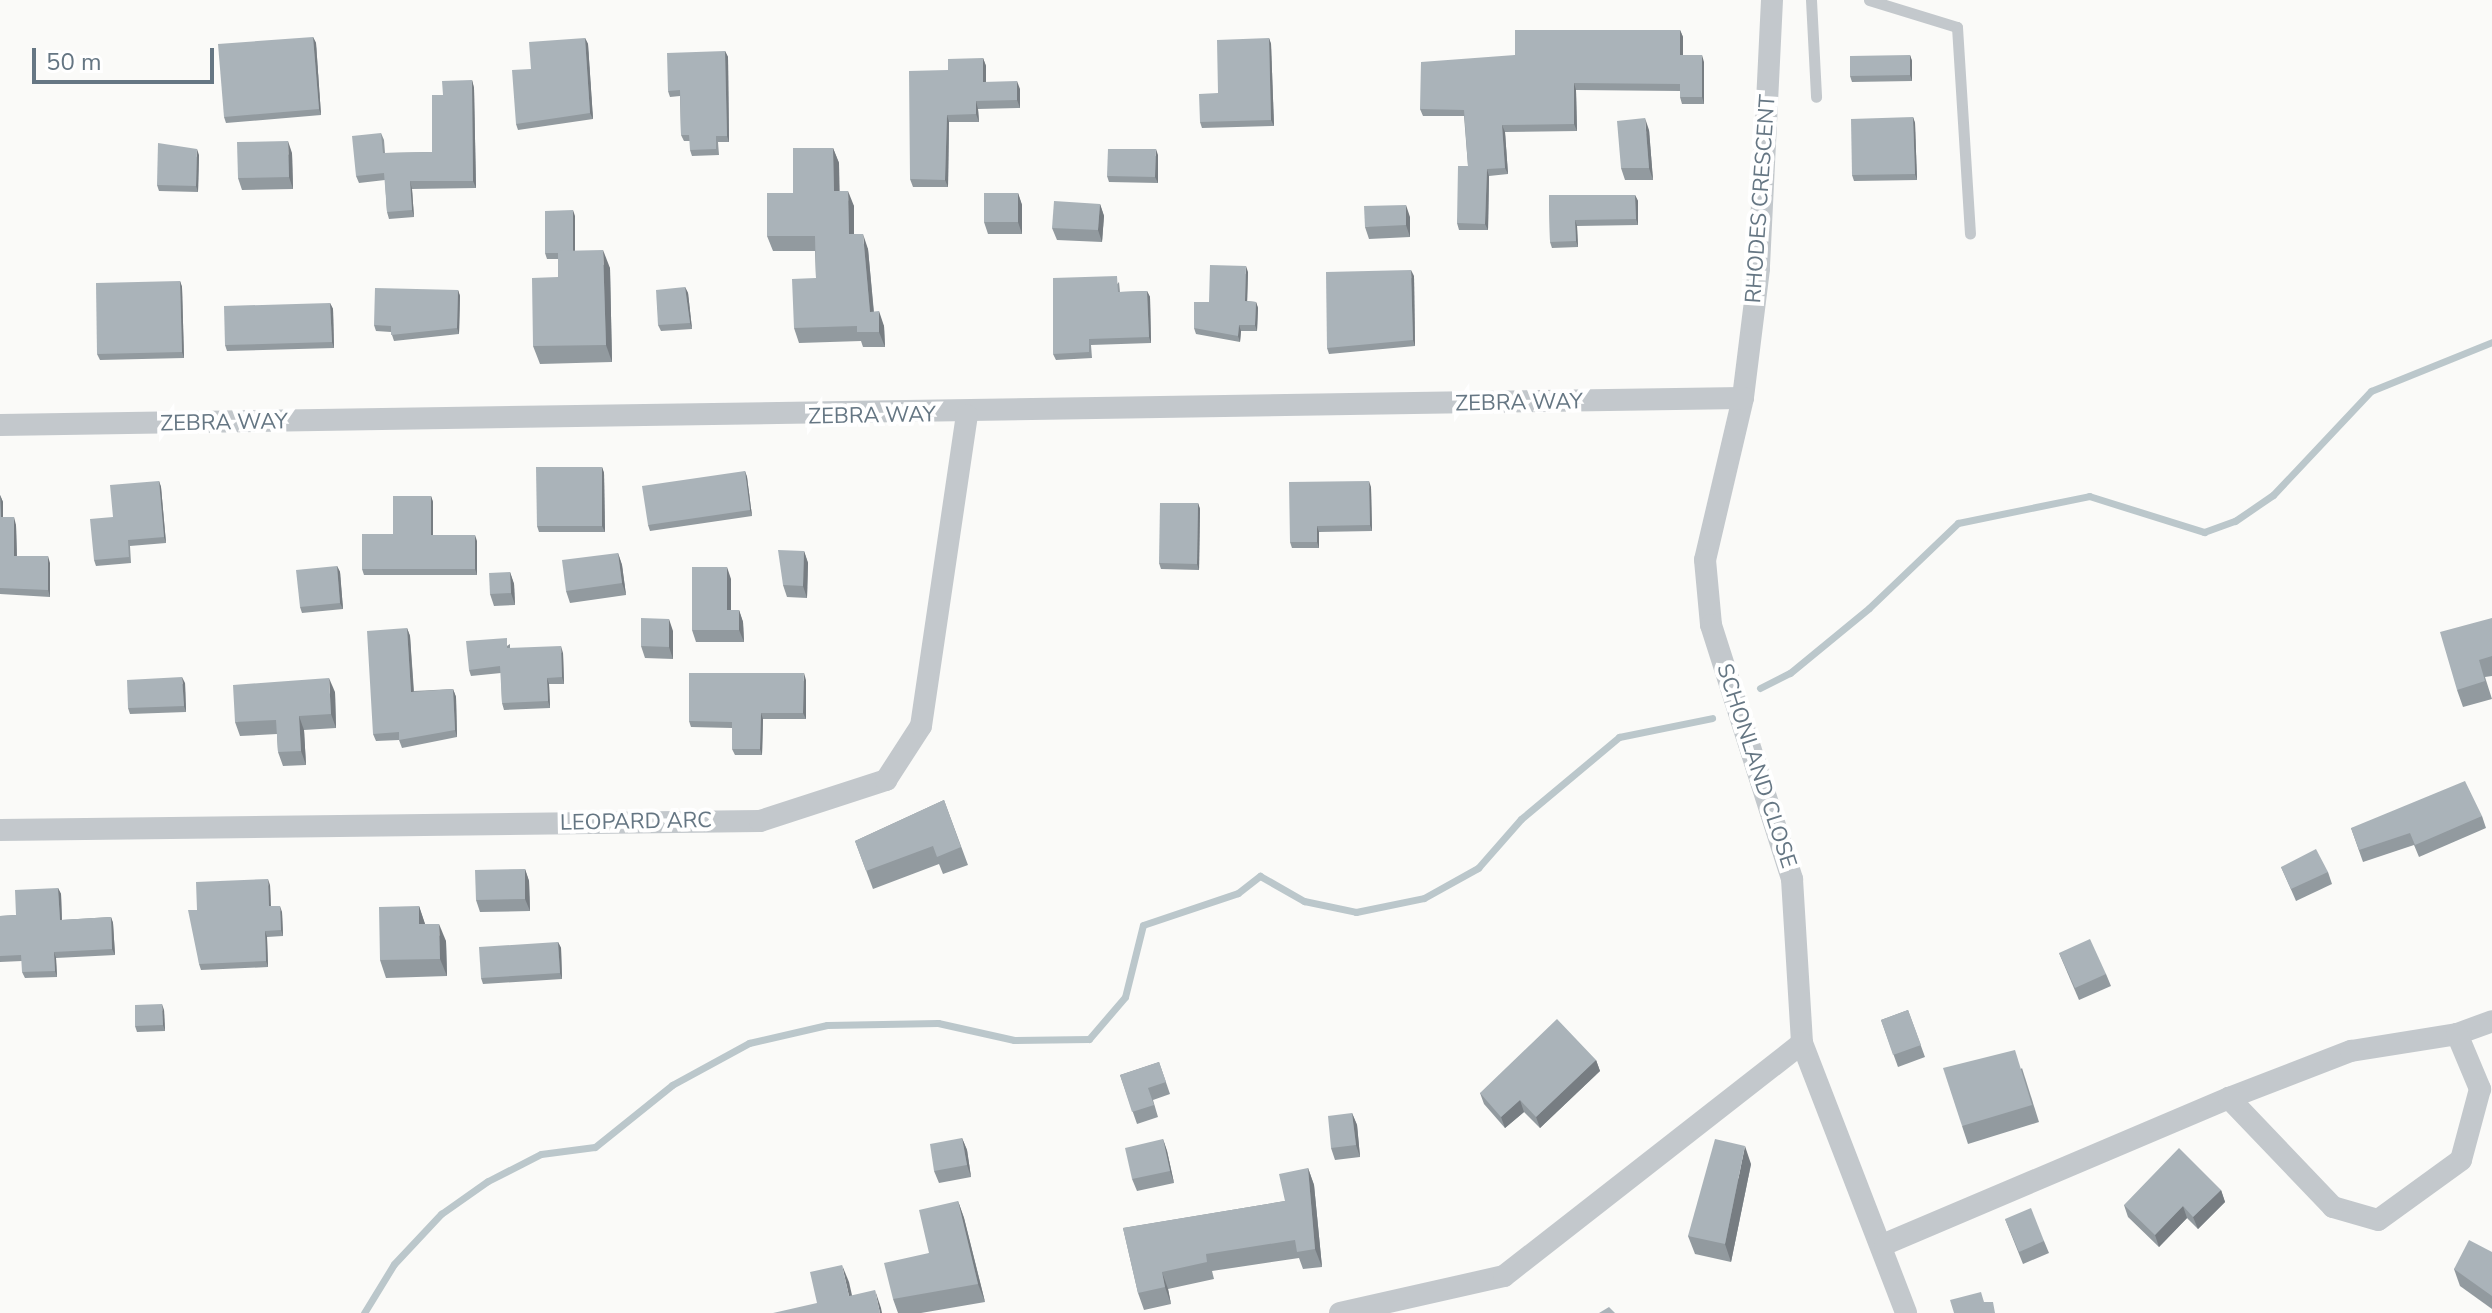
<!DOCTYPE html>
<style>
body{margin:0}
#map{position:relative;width:2492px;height:1313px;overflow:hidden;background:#fafaf8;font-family:"Nunito Sans",sans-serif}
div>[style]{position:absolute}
.stream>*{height:7px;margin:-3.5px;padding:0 3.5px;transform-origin:3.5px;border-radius:3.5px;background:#bbc7cb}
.lane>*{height:11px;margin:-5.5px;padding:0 5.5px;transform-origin:5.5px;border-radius:5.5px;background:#c3c8cc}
.street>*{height:22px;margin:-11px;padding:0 11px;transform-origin:11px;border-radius:11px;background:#c3c8cc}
.wall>*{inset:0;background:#929a9f}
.shaded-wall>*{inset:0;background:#777d82}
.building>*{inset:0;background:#aab3b9}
span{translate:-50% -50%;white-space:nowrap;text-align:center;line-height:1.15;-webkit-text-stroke:8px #fff;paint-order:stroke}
.street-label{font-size:22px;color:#657683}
.scale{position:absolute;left:32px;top:48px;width:182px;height:36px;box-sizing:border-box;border:4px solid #657683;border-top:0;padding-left:10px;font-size:24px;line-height:28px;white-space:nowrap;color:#657683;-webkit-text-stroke:6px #fff;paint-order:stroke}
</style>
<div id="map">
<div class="stream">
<i style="left:1760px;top:688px;width:34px;rotate:-27deg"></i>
<i style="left:1790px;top:673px;width:102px;rotate:-39.4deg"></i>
<i style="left:1869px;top:608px;width:123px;rotate:-43.7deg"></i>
<i style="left:1958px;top:523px;width:134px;rotate:-11.6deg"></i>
<i style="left:2089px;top:496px;width:121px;rotate:17.4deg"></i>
<i style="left:2204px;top:532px;width:33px;rotate:-20deg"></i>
<i style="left:2235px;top:521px;width:46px;rotate:-34.4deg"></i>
<i style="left:2273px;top:495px;width:143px;rotate:-46.7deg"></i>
<i style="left:2371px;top:391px;width:131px;rotate:-22deg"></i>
<i style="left:364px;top:1313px;width:57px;rotate:-58.5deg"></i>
<i style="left:394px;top:1264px;width:69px;rotate:-46.8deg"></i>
<i style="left:441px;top:1214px;width:57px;rotate:-35.1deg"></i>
<i style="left:488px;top:1181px;width:59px;rotate:-27deg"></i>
<i style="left:541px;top:1154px;width:54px;rotate:-7.4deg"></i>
<i style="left:595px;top:1147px;width:99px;rotate:-38.8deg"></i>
<i style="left:672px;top:1085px;width:88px;rotate:-28.6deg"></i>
<i style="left:749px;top:1043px;width:80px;rotate:-13deg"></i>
<i style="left:827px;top:1025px;width:111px;rotate:-1deg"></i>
<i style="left:938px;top:1023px;width:78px;rotate:12.6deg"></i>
<i style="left:1014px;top:1040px;width:75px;rotate:-0.8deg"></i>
<i style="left:1089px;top:1039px;width:55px;rotate:-49.4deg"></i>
<i style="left:1125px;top:997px;width:74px;rotate:-76deg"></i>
<i style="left:1143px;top:925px;width:100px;rotate:-18.6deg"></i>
<i style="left:1238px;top:893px;width:28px;rotate:-38deg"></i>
<i style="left:1260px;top:876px;width:51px;rotate:29.6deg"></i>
<i style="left:1304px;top:901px;width:53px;rotate:11.9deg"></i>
<i style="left:1356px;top:912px;width:69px;rotate:-11.6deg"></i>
<i style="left:1424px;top:898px;width:62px;rotate:-29.1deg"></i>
<i style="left:1478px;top:868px;width:65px;rotate:-48.7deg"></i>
<i style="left:1521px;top:819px;width:128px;rotate:-39.9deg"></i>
<i style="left:1619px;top:737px;width:95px;rotate:-11.5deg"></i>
</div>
<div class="lane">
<i style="left:1811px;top:0;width:97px;rotate:87deg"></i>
<i style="left:1869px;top:0;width:92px;rotate:17.1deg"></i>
<i style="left:1957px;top:27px;width:207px;rotate:86.4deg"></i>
</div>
<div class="street">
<i style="left:1772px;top:0;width:269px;rotate:92.8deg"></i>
<i style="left:1759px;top:269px;width:130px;rotate:97.1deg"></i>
<i style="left:1743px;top:398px;width:166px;rotate:103.2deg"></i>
<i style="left:1705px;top:560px;width:65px;rotate:84.7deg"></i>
<i style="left:1711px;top:625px;width:267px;rotate:72.3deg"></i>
<i style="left:1792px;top:879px;width:164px;rotate:86.5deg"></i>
<i style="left:1802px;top:1043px;width:289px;rotate:68.9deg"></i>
<i style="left:0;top:425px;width:1743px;rotate:-0.89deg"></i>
<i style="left:0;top:830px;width:760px;rotate:-0.68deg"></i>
<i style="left:760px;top:821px;width:133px;rotate:-18deg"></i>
<i style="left:886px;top:780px;width:64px;rotate:-57.1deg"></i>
<i style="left:921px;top:726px;width:314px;rotate:-81.6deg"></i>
<i style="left:2457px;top:1034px;width:37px;rotate:-20deg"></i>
<i style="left:1885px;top:1244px;width:374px;rotate:-23deg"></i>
<i style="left:2229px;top:1098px;width:131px;rotate:-21.1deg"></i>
<i style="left:2351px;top:1051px;width:107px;rotate:-9.1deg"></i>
<i style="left:2457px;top:1034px;width:60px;rotate:67.3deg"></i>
<i style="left:2480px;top:1089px;width:73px;rotate:105deg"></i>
<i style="left:2461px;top:1160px;width:102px;rotate:144.1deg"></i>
<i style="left:2378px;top:1220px;width:47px;rotate:-163.9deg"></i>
<i style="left:2333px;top:1207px;width:151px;rotate:-133.7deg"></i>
<i style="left:1340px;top:1313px;width:168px;rotate:-12.7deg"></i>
<i style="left:1504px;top:1276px;width:378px;rotate:-38deg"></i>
</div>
<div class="wall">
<i style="clip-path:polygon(1680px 30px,1683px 37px,1683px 55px,1704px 62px,1704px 104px,1682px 104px,1680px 97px,1680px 91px,1576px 90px,1577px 131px,1505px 132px,1508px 174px,1489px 176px,1488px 230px,1459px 230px,1457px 223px,1468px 166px,1464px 116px,1423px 116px,1420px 109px,1515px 55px)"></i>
<i style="clip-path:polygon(313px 37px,316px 43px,321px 115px,226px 123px,224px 117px)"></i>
<i style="clip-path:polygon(585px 38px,588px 44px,593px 119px,518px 130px,516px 124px,531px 69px)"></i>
<i style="clip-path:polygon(1269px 38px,1271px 44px,1274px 126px,1202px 128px,1200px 122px,1218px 93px)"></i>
<i style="clip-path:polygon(725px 51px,728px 57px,729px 142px,718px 142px,719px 155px,692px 156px,690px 150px,690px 141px,684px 141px,681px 135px,680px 96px,670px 97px,668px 91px)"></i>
<i style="clip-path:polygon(1910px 55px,1912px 61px,1912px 81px,1852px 82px,1850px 76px)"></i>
<i style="clip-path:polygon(983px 58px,986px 66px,986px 82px,1020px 89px,1020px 108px,978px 109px,979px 122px,949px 122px,948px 187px,913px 187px,910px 179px,948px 70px)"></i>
<i style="clip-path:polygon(472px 80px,474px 88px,476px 188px,412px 189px,414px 217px,389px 219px,387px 212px,385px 180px,359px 183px,356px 176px,381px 133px,384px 140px,385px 153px,432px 152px,443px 95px)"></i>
<i style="clip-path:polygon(1913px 117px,1915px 123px,1917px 180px,1854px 181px,1852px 175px)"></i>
<i style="clip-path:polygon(1649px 130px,1653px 180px,1625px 180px,1621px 168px)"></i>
<i style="clip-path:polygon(833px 148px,839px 163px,839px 191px,854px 206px,854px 234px,868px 249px,874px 312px,884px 326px,885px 347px,863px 347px,861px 341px,799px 343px,794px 328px,816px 278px,815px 251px,773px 251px,767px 236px,793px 193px)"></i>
<i style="clip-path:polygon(292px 153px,293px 189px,242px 190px,238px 178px)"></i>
<i style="clip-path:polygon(199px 155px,198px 192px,159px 191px,157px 185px)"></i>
<i style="clip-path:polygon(1158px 155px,1158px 183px,1109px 182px,1107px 176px)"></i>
<i style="clip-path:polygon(1018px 193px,1022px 205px,1022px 234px,988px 234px,984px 222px)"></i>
<i style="clip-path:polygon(1549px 195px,1635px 195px,1638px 201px,1638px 225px,1577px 226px,1578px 247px,1552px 248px,1550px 242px)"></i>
<i style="clip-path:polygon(1100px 204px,1104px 216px,1102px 242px,1057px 240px,1052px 228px)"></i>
<i style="clip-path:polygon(575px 216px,575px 251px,610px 268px,612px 362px,540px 364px,533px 346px,558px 277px,558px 259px,547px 259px,545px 253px)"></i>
<i style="clip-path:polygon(1410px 217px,1410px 237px,1369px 239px,1365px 227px)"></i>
<i style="clip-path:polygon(1248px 272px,1247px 301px,1256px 302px,1258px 308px,1257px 331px,1241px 331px,1240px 342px,1196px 334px,1194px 328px,1209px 302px)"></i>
<i style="clip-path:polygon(1414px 276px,1415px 346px,1329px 354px,1327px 348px)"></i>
<i style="clip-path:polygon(180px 281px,182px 287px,184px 358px,100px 360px,97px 354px)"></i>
<i style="clip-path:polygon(1119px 282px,1120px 292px,1147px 291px,1150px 297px,1151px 343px,1091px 345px,1092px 358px,1056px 360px,1053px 354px)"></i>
<i style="clip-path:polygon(685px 287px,688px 293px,692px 329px,661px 331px,658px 325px)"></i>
<i style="clip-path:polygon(458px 290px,460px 296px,459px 334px,394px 341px,391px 332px,376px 331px,374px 325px)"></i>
<i style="clip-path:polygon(330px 303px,333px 309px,334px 348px,227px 351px,225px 345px)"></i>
<i style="clip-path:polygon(602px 467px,604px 473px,605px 532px,539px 532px,537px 526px)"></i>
<i style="clip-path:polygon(745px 471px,747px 477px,752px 516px,650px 531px,648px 525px)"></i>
<i style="clip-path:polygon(159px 481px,161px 487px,166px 543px,130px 546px,131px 563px,96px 566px,94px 560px,113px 517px)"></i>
<i style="clip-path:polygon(1371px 487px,1372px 531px,1319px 532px,1319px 548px,1292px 548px,1290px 542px)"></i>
<i style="clip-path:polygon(0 495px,3px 502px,3px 517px,16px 525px,17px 556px,50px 563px,50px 597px,0 594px)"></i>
<i style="clip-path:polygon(431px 496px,433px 502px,433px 535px,477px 541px,477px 575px,364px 575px,362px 569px,393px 534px)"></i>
<i style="clip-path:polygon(1198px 503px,1200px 509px,1199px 570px,1161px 569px,1159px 563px)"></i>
<i style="clip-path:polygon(804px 551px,808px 563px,807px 598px,787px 597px,783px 585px)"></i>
<i style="clip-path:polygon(618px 553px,622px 565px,626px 595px,570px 603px,566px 591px)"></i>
<i style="clip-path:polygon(337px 566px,340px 572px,343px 609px,302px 613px,300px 607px)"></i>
<i style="clip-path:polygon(510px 572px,514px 584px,515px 605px,494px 606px,490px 594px)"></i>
<i style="clip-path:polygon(731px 579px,731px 610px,739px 610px,743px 622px,744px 642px,696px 642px,692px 630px)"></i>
<i style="clip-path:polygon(2492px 618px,2492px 676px,2485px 677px,2492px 699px,2463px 707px,2457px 690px)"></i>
<i style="clip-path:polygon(407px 628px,410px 636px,414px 691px,453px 689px,456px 697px,457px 737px,402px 748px,399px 740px,376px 741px,373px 734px)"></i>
<i style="clip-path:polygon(673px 631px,673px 659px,645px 658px,641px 646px)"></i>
<i style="clip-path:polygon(510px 644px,510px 648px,563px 653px,564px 684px,549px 684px,550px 708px,504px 710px,502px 703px,501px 673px,471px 676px,469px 670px)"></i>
<i style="clip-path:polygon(806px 680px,806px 719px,763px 719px,762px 755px,735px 755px,732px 749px,732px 728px,691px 727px,689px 721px)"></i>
<i style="clip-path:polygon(185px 683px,186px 712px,130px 714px,128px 708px)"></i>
<i style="clip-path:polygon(335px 692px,336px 728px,304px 730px,306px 765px,283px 766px,278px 752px,277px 734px,240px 736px,235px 722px)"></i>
<i style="clip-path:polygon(944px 800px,968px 865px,943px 874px,939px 864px,873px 889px,855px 841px)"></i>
<i style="clip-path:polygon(2482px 816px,2486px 828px,2419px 857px,2414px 845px,2363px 862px,2351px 828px)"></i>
<i style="clip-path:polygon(2281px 867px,2328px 872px,2332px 884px,2296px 901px)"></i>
<i style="clip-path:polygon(525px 869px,529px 881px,530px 911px,480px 912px,476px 900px)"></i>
<i style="clip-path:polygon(270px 885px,271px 906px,282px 912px,283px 936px,267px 937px,268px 967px,201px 970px,199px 964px,197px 910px)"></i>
<i style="clip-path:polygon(58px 888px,61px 894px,62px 920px,111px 917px,113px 923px,115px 955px,56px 958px,57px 977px,25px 978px,22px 972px,22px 961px,0 962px,0 916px,16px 915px)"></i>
<i style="clip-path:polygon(419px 906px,425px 924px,446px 941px,447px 976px,386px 978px,380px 960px)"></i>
<i style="clip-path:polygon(558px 942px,561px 948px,562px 979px,483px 984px,481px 978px)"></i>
<i style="clip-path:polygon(2059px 953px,2106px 974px,2111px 986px,2079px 1000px)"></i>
<i style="clip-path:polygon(164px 1010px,165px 1031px,137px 1032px,135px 1026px)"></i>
<i style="clip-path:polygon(1908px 1010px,1925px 1057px,1898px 1067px,1881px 1020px)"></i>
<i style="clip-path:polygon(1596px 1060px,1600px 1071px,1540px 1128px,1524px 1112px,1505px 1128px,1484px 1104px,1480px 1093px)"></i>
<i style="clip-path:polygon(1159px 1062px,1170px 1094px,1153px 1100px,1158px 1117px,1137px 1124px,1120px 1075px)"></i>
<i style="clip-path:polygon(2022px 1068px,2039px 1122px,1968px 1144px,1962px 1126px)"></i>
<i style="clip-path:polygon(1352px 1113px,1357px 1125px,1360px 1157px,1335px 1160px,1331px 1148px)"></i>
<i style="clip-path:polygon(962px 1138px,967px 1150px,971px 1177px,939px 1183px,934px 1171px)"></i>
<i style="clip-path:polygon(1163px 1139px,1167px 1151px,1174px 1183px,1137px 1191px,1132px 1179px)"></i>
<i style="clip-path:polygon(1751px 1164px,1731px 1262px,1695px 1254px,1688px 1236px)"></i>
<i style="clip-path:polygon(1308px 1168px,1314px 1185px,1322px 1267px,1303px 1269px,1299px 1258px,1212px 1271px,1214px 1279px,1168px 1289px,1171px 1304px,1144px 1310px,1138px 1293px,1123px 1228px,1285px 1201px)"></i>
<i style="clip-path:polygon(2221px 1190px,2225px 1202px,2198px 1229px,2187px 1218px,2159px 1247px,2128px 1217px,2124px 1205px)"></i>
<i style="clip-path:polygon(958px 1201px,964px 1218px,985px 1302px,921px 1313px,898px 1313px,893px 1299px,929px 1253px)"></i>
<i style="clip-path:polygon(2005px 1219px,2044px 1241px,2049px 1253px,2023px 1264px)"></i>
<i style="clip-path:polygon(2492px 1252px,2492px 1309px,2460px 1286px,2454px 1269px)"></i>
</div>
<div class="shaded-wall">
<i style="clip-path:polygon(1680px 30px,1683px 37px,1683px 62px,1680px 55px)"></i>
<i style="clip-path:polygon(313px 37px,316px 43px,321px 115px,319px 109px)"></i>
<i style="clip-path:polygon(585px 38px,588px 44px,593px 119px,590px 113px)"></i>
<i style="clip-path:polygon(1269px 38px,1271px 44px,1274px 126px,1271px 120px)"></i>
<i style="clip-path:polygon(725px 51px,728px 57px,729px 142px,727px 136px)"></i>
<i style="clip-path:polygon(1702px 55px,1704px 62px,1704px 104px,1702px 97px)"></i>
<i style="clip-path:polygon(1910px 55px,1912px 61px,1912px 81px,1910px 75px)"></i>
<i style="clip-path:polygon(983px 58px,986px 66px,986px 90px,983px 82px)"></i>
<i style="clip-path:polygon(472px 80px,474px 88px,476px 188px,473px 181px)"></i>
<i style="clip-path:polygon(1017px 81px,1020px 89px,1020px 108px,1017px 100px)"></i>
<i style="clip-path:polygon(1574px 83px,1576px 90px,1577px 131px,1574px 124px)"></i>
<i style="clip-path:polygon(976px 101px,978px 109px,979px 122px,976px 114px)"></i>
<i style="clip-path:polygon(947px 115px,949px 122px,948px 187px,945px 180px)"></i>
<i style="clip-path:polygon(1913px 117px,1915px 123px,1917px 180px,1915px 174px)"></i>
<i style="clip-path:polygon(1645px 118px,1649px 130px,1653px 180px,1649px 168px)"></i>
<i style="clip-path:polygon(1502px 125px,1505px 132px,1508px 174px,1505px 168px)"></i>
<i style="clip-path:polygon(288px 141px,292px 153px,293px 189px,289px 177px)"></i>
<i style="clip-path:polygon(833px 148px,839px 163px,840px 206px,834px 191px)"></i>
<i style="clip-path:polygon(197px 149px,199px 155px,198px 192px,196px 186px)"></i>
<i style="clip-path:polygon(1156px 149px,1158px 155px,1158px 183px,1155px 177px)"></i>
<i style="clip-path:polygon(1487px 169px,1489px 176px,1488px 230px,1485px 224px)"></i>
<i style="clip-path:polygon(410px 181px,412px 189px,414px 217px,412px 210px)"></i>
<i style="clip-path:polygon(848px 191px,854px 206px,854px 249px,849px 234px)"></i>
<i style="clip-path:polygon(1018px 193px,1022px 205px,1022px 234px,1018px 222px)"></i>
<i style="clip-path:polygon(1635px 195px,1638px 201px,1638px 225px,1636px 219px)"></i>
<i style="clip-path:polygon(1100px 204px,1104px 216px,1102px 242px,1098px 230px)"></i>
<i style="clip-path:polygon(1406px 205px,1410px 217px,1410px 237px,1406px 225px)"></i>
<i style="clip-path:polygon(573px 210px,575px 216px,575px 259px,573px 253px)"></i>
<i style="clip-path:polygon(1575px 220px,1577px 226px,1578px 247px,1576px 241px)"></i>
<i style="clip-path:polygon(863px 234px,868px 249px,875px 327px,870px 312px)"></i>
<i style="clip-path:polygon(603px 250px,610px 268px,612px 362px,606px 345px)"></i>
<i style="clip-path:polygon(1246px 266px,1248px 272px,1247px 307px,1245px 301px)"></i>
<i style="clip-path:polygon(1411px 270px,1414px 276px,1415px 346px,1413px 340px)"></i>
<i style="clip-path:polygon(180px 281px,182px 287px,184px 358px,182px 352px)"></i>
<i style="clip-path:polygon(685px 287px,688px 293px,692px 329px,690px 323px)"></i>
<i style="clip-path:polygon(458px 290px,460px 296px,459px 334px,457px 328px)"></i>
<i style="clip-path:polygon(1147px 291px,1150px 297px,1151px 343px,1149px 337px)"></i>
<i style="clip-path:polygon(1256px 302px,1258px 308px,1257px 331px,1255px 325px)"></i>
<i style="clip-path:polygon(330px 303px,333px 309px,334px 348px,332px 342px)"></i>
<i style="clip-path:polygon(879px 311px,884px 326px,885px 347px,879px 332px)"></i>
<i style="clip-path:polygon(1239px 325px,1241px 331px,1240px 342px,1238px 336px)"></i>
<i style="clip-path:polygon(602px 467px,604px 473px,605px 532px,602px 526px)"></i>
<i style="clip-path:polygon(745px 471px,747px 477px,752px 516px,750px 510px)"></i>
<i style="clip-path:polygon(159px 481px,161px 487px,166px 543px,164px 537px)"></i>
<i style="clip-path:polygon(1369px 481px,1371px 487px,1372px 531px,1370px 525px)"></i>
<i style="clip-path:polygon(0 495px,3px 502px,3px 525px,1px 517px)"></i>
<i style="clip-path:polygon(431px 496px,433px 502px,433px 541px,431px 535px)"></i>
<i style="clip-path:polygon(1198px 503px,1200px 509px,1199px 570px,1197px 564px)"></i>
<i style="clip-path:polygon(14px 517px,16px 525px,17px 563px,14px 556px)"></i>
<i style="clip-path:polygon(1317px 526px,1319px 532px,1319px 548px,1317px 542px)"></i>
<i style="clip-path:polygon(475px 535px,477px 541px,477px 575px,475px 569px)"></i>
<i style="clip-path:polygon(804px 551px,808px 563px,807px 598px,803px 586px)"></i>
<i style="clip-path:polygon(618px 553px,622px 565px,626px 595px,622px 583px)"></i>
<i style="clip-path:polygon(48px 556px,50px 563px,50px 597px,48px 590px)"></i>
<i style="clip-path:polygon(337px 566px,340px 572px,343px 609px,340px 603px)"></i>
<i style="clip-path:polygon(727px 567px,731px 579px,731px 622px,727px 610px)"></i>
<i style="clip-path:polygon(510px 572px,514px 584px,515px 605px,511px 593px)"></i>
<i style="clip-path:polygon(739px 610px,743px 622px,744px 642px,739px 630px)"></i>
<i style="clip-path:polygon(669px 619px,673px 631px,673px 659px,669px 647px)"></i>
<i style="clip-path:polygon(407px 628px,410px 636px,414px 699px,411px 692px)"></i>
<i style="clip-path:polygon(561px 646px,563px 653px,564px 684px,562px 677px)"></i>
<i style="clip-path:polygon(804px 673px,806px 680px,806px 719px,803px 713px)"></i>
<i style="clip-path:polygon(182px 677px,185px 683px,186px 712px,184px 706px)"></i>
<i style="clip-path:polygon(329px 678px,335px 692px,336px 728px,331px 714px)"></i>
<i style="clip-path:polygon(547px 678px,549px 684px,550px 708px,548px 701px)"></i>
<i style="clip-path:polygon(453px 689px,456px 697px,457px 737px,455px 730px)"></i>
<i style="clip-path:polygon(761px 713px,763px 719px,762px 755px,760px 749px)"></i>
<i style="clip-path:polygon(299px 716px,304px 730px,306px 765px,301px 751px)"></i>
<i style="clip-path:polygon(525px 869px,529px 881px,530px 911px,525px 899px)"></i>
<i style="clip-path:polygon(268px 879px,270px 885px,271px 912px,269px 906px)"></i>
<i style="clip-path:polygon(58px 888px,61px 894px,62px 926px,60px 920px)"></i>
<i style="clip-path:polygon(280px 906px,282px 912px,283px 936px,281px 930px)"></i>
<i style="clip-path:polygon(419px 906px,425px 924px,419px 924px)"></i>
<i style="clip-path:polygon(111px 917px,113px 923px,115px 955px,112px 949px)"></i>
<i style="clip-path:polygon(439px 924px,446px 941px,447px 976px,440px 959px)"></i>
<i style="clip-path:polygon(265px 931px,267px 937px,268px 967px,266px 961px)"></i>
<i style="clip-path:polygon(558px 942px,561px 948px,562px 979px,560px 973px)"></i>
<i style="clip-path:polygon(54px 952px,56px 958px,57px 977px,55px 971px)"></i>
<i style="clip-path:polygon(162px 1004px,164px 1010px,165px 1031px,163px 1025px)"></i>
<i style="clip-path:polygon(1596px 1060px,1600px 1071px,1540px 1128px,1536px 1117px)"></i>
<i style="clip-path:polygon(1520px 1100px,1524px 1112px,1505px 1128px,1501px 1117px)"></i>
<i style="clip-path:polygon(1352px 1113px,1357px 1125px,1360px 1157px,1356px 1145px)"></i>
<i style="clip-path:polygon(962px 1138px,967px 1150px,971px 1177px,967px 1165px)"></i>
<i style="clip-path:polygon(1163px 1139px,1167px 1151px,1174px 1183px,1170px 1171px)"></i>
<i style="clip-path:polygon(1745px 1146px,1751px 1164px,1731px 1262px,1725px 1244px)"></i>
<i style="clip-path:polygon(1308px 1168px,1314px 1185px,1322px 1267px,1315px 1249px)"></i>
<i style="clip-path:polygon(2221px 1190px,2225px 1202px,2198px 1229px,2193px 1217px)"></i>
<i style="clip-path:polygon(958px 1201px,964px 1218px,985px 1302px,978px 1284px)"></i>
<i style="clip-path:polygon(2183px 1206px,2187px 1218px,2159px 1247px,2155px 1235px)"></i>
<i style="clip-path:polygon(842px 1265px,849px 1282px,856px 1313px,849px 1296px)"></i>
<i style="clip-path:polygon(1162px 1272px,1168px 1289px,1171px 1304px,1165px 1287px)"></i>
<i style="clip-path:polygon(875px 1290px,881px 1308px,882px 1313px,880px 1313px)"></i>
</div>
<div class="building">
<i style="clip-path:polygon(1515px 30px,1680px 30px,1680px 55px,1702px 55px,1702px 97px,1680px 97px,1680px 84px,1574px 83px,1574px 124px,1502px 125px,1505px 168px,1487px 169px,1485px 224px,1457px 223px,1458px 166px,1468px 166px,1464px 110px,1420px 109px,1421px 62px,1515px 55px)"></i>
<i style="clip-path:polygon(313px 37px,319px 109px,224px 117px,218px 44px)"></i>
<i style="clip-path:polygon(585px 38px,590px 113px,516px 124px,512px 70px,531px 69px,529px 42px)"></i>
<i style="clip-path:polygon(1269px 38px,1271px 120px,1200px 122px,1199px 94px,1218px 93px,1217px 40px)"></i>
<i style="clip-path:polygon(725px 51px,727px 136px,716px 136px,716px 149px,690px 150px,689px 135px,681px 135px,680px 90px,668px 91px,667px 53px)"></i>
<i style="clip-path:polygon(1910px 55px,1910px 75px,1850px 76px,1850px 56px)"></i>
<i style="clip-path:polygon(983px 58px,983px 82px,1017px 81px,1017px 100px,976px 101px,976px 114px,947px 115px,945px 180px,910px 179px,909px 71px,948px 70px,948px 59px)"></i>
<i style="clip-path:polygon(472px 80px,473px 181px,410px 181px,412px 210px,387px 212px,384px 173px,356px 176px,352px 136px,381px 133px,383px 153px,432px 152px,432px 95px,443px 95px,442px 81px)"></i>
<i style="clip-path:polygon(1913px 117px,1915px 174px,1852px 175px,1851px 119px)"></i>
<i style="clip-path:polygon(1645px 118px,1649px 168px,1621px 168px,1617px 121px)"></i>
<i style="clip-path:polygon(288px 141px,289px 177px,238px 178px,237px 142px)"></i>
<i style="clip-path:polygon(158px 143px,197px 149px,196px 186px,157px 185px)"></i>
<i style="clip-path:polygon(793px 148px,833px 148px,834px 191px,848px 191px,849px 234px,863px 234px,870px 312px,879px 311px,879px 332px,857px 332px,857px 326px,794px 328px,792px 279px,816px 278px,815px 236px,767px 236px,767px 193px,793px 193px)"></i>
<i style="clip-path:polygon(1108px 149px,1156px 149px,1155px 177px,1107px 176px)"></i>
<i style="clip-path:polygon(984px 193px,1018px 193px,1018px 222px,984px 222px)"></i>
<i style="clip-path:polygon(1549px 195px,1635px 195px,1636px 219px,1575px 220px,1576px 241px,1550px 242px)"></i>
<i style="clip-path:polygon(1054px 201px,1100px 204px,1098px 230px,1052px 228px)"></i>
<i style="clip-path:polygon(1406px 205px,1406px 225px,1365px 227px,1364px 206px)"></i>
<i style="clip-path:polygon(573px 210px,573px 251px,558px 251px,558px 253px,545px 253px,545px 211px)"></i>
<i style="clip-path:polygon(603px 250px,606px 345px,533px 346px,532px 278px,558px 277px,558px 251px)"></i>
<i style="clip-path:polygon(1210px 265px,1246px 266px,1245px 301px,1256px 302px,1255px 325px,1239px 325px,1238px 336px,1194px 328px,1194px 302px,1209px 302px)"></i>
<i style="clip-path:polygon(1411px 270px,1413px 340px,1327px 348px,1326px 272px)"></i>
<i style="clip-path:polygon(1117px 276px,1118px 292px,1147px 291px,1149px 337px,1089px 339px,1089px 352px,1053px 354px,1053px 278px)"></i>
<i style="clip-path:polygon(180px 281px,182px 352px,97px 354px,96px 283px)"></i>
<i style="clip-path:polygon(685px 287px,690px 323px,658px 325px,656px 290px)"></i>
<i style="clip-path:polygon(375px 288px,458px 290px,457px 328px,391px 335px,391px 326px,374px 325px)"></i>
<i style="clip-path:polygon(330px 303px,332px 342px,225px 345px,224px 306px)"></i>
<i style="clip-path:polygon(536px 467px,602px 467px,602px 526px,537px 526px)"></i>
<i style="clip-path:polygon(745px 471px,750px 510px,648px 525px,642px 486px)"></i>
<i style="clip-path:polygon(159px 481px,164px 537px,128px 540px,129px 557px,94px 560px,90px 519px,113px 517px,110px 485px)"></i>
<i style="clip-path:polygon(1369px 481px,1370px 525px,1317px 526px,1317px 542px,1290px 542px,1289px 482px)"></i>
<i style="clip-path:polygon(0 495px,1px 517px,14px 517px,14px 556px,48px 556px,48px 590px,0 588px)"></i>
<i style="clip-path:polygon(393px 496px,431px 496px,431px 535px,475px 535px,475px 569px,362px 569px,362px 534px,393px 534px)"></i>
<i style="clip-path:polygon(1160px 503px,1198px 503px,1197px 564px,1159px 563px)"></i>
<i style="clip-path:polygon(778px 550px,804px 551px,803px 586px,783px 585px)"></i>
<i style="clip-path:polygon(618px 553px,622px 583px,566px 591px,562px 560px)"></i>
<i style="clip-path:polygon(337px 566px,340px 603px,300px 607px,296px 570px)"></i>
<i style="clip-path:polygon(692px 567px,727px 567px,727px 610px,739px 610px,739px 630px,692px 630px)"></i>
<i style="clip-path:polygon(510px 572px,511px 593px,490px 594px,489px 573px)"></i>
<i style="clip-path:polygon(641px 618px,669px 619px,669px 647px,641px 646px)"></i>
<i style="clip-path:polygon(2492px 618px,2492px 656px,2479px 660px,2485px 681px,2457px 690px,2440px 632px)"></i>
<i style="clip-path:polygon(407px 628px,411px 692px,453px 689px,455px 730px,399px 740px,399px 732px,373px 734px,367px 631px)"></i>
<i style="clip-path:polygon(507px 638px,507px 648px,561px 646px,562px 677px,547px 678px,548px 701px,502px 703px,500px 666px,469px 670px,466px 641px)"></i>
<i style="clip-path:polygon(689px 673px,804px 673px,803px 713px,761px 713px,760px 749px,732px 749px,732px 722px,689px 721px)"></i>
<i style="clip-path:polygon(182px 677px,184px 706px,128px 708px,127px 680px)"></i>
<i style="clip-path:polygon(329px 678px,331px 714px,299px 716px,301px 751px,278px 752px,276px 720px,235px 722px,233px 685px)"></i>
<i style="clip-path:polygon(2465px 781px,2482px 816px,2415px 845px,2410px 833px,2359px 850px,2351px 828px)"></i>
<i style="clip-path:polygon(944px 800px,961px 847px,937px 857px,933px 846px,866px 871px,855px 841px)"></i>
<i style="clip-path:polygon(2316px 849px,2328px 872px,2291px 889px,2281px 867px)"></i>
<i style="clip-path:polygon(525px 869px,525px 899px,476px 900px,475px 870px)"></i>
<i style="clip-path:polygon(268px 879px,269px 906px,280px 906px,281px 930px,265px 931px,266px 961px,199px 964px,188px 910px,197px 910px,196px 882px)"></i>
<i style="clip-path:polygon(58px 888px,60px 920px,111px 917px,112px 949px,54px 952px,55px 971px,22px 972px,21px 955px,0 956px,0 916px,16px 915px,15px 890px)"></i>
<i style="clip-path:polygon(419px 906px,419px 924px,439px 924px,440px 959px,380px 960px,379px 907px)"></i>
<i style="clip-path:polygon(2090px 939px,2106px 974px,2075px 988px,2059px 953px)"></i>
<i style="clip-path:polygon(558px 942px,560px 973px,481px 978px,479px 947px)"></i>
<i style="clip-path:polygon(162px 1004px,163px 1025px,135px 1026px,135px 1005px)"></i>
<i style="clip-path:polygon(1908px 1010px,1921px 1045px,1893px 1055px,1881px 1020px)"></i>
<i style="clip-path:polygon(1557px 1019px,1596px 1060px,1536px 1117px,1520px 1100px,1501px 1117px,1480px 1093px)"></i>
<i style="clip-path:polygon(2015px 1050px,2032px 1105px,1962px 1126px,1943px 1068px)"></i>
<i style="clip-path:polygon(1159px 1062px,1166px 1082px,1148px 1088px,1154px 1105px,1132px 1112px,1120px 1075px)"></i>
<i style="clip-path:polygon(1352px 1113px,1356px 1145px,1331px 1148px,1328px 1116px)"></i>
<i style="clip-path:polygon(962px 1138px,967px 1165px,934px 1171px,930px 1144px)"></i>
<i style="clip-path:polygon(1163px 1139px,1170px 1171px,1132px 1179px,1125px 1148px)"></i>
<i style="clip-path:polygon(1715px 1139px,1745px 1146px,1725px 1244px,1688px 1236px)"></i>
<i style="clip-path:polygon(2179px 1148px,2221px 1190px,2193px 1217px,2183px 1206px,2155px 1235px,2124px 1205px)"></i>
<i style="clip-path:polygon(1308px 1168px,1315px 1249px,1297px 1252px,1295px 1240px,1206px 1254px,1207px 1262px,1162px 1272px,1165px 1287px,1138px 1293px,1123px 1228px,1285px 1201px,1279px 1174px)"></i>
<i style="clip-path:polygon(958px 1201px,978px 1284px,893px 1299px,884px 1263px,929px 1253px,919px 1210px)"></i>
<i style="clip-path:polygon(2031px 1208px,2044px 1241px,2019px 1252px,2005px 1219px)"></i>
<i style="clip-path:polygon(2469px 1240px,2492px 1252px,2492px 1296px,2454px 1269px)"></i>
<i style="clip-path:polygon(842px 1265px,849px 1296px,875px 1290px,880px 1313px,773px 1313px,817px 1303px,810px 1272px)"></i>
<i style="clip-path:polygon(1981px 1292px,1984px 1302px,1993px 1302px,1995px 1313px,1954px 1313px,1950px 1300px)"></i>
<i style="clip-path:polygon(1609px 1307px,1615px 1313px,1599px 1313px)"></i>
</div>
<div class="street-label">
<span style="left:1761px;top:199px;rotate:-86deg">RHODES CRESCENT</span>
<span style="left:1519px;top:403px;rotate:-1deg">ZEBRA WAY</span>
<span style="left:872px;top:416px;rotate:-1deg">ZEBRA WAY</span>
<span style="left:224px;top:423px;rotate:-1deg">ZEBRA WAY</span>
<span style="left:1756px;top:766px;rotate:72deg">SCHONLAND CLOSE</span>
<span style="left:636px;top:822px;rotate:-1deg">LEOPARD ARC</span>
</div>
<div class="scale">50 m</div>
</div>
